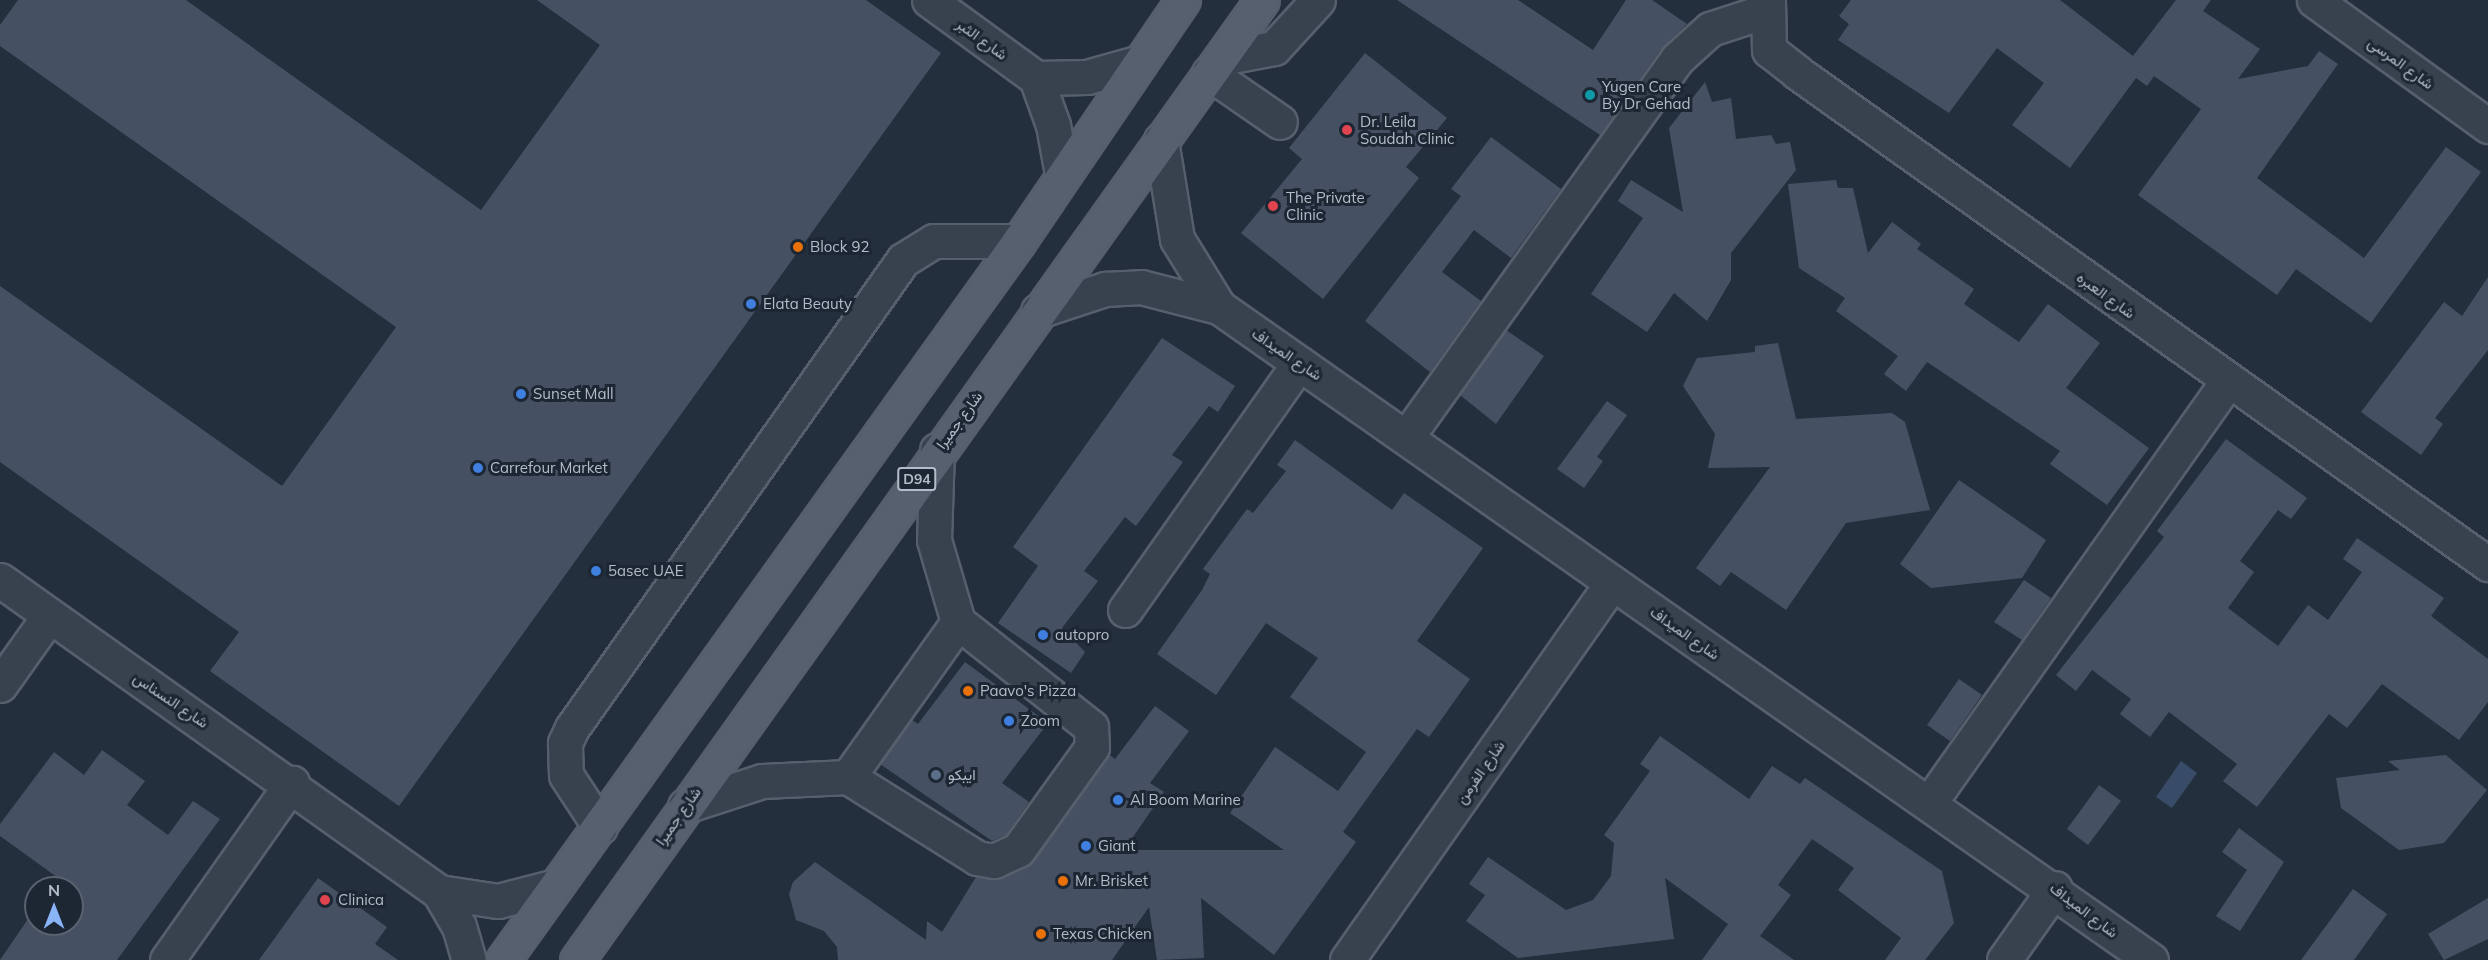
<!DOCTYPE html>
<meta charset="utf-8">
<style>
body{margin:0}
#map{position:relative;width:2488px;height:960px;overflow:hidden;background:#242f3e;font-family:Mulish,Vazirmatn,sans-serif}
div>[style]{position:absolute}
.water>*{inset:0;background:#394c67}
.building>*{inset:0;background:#455162}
.roads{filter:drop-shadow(2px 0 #565f6c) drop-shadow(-2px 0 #565f6c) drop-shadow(0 2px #565f6c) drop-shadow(0 -2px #565f6c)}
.minor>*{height:33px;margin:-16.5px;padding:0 16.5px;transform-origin:16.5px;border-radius:16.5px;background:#38414e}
.major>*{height:33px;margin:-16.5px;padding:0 16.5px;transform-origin:16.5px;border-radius:16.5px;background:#56606e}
.dots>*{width:16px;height:16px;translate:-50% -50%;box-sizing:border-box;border:3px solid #1d2633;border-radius:50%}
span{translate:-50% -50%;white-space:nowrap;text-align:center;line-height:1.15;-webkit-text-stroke:6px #1d2633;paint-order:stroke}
.shield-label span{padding:2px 4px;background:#1d2633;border:2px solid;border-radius:4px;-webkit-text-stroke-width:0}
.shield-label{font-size:14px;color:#b4bcc9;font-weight:700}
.street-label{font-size:15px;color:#b4bcc9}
.poi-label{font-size:15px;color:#b4bcc9}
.left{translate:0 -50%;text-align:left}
.north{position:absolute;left:24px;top:876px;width:60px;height:60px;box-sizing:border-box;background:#1d2633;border:2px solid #59626f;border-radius:50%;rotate:0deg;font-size:16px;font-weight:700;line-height:24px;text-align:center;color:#b4bcc9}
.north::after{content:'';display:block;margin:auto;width:21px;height:27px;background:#8ab4f8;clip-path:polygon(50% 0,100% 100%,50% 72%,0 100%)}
</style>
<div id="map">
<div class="water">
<i style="clip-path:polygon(2181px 761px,2197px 773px,2172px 808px,2156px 797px)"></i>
</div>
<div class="building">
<i style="clip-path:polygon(18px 0,186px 0,481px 210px,600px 45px,537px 0,866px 0,941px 53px,399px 806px,210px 671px,239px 632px,0 462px,0 286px,282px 486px,396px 327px,0 46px,0 25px)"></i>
<i style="clip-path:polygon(1397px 0,1518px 0,1593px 50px,1626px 0,1652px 0,1687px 24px,1662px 48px,1600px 135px)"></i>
<i style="clip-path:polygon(1851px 0,2060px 0,2133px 56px,2176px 0,2211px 0,2203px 11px,2260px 49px,2238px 79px,2308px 66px,2319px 51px,2338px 64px,2257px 178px,2364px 258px,2446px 147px,2481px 172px,2371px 323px,2296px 269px,2277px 295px,2138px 195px,2201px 109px,2154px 76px,2147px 86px,2136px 78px,2070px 168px,2012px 125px,2044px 83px,1997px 48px,1949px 113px,1838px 40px,1849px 24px,1839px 16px)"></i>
<i style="clip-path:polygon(1365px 53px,1447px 118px,1406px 167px,1419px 178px,1323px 299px,1241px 233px,1302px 159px,1289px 148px)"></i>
<i style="clip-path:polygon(1705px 82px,1712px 102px,1731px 98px,1736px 139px,1771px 135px,1776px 144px,1790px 142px,1796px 170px,1731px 253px,1731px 280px,1707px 321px,1674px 293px,1647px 332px,1591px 294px,1643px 218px,1618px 201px,1631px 180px,1683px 212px,1669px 128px)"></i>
<i style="clip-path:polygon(1491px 137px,1561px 189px,1511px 258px,1474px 230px,1442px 272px,1481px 301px,1430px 372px,1365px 321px,1461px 196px,1451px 189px)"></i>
<i style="clip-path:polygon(1836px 180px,1838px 188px,1853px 188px,1868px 253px,1892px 222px,1921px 244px,1917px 249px,1974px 289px,1964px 304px,2019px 342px,2048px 304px,2100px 343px,2066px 388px,2149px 448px,2107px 505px,2050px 464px,2060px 451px,1927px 362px,1906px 391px,1884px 374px,1898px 356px,1836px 311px,1845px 298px,1799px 268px,1788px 184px)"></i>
<i style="clip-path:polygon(2488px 277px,2488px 350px,2435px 418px,2443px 424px,2421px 455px,2361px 412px,2444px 302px,2462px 316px)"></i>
<i style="clip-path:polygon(1506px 330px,1544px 356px,1496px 424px,1460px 395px)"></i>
<i style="clip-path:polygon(1162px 338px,1235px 386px,1218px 412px,1209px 406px,1172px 455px,1183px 462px,1136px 526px,1125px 517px,1084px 571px,1098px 581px,1062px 628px,1085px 652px,1071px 673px,998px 623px,1038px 566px,1013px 547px)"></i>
<i style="clip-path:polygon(1778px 343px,1796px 419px,1892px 413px,1905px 422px,1930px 510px,1846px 523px,1786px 610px,1731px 572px,1720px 586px,1696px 568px,1770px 467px,1708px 468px,1715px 434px,1683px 386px,1697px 358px,1755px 352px,1755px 346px)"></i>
<i style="clip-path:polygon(1607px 401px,1627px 415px,1597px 457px,1603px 461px,1584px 488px,1557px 469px)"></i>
<i style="clip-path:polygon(2226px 439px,2307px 498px,2291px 519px,2278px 510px,2240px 561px,2254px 572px,2228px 608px,2278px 646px,2308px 605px,2328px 620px,2362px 572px,2343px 559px,2357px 538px,2444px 598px,2431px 616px,2488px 659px,2488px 702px,2459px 740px,2382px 684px,2347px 728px,2329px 714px,2257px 807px,2223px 781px,2237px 764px,2169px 712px,2150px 737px,2120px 714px,2131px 699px,2092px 670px,2076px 691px,2056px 675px,2164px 537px,2157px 531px)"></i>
<i style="clip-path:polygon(1295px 440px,1392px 510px,1404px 493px,1483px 548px,1417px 641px,1470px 679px,1429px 737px,1417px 729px,1343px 832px,1356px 842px,1274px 955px,1201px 898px,1204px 958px,1157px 960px,1149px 907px,1112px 960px,838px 960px,837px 947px,824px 931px,796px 920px,789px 894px,793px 882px,815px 862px,926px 940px,927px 921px,942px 932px,976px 877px,1001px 878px,1033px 861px,1108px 754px,1115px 759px,1155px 706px,1189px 731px,1150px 783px,1164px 792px,1124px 850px,1284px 850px,1230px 813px,1275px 747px,1338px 791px,1366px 752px,1290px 697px,1318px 658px,1266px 623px,1216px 695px,1157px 654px,1202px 590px,1210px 574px,1203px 569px,1247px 509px,1253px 513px,1286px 471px,1277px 465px)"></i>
<i style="clip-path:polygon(1959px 480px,2046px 540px,2022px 578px,1931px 588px,1900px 564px)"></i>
<i style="clip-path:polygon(2024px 580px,2051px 598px,2022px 640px,1994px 622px)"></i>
<i style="clip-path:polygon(965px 662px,1048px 723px,1002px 783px,1029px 802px,1006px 835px,992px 841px,880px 764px,912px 720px,918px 724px)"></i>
<i style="clip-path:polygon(1959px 679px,1982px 695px,1950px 741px,1927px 725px)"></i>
<i style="clip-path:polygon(1660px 736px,1749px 799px,1772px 766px,1800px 784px,1805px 778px,1942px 871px,1954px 923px,1925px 960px,1885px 960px,1901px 938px,1838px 890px,1854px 868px,1812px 839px,1778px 885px,1791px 895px,1760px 936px,1794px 960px,1702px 960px,1728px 924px,1665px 878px,1674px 939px,1518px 958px,1466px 921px,1485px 895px,1469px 884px,1488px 857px,1566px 910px,1593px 900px,1611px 876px,1614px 843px,1604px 835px,1650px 771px,1640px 764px)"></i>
<i style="clip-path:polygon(102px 750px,145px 781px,127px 805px,168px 835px,193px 801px,220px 819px,117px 960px,0 960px,28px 919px,72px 924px,72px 888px,0 836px,0 824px,54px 752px,84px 775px)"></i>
<i style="clip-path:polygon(2446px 755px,2487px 790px,2444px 843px,2399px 850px,2341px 808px,2336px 778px,2400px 770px,2388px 761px)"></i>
<i style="clip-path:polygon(2099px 785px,2121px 801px,2088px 845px,2067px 829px)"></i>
<i style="clip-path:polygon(2239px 828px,2284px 862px,2240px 931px,2216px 916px,2247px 870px,2222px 852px)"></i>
<i style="clip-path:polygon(318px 878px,387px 927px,375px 944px,398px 960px,259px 960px)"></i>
<i style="clip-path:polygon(2353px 889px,2387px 914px,2354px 960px,2301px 960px)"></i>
<i style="clip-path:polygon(2488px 898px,2488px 939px,2444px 960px,2428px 934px)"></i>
</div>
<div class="roads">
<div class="minor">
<i style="left:929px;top:0;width:132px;rotate:36.1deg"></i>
<i style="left:1036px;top:78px;width:50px;rotate:70.1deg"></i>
<i style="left:1053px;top:125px;width:50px;rotate:79.6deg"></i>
<i style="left:1768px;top:0;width:50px;rotate:88.9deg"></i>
<i style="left:1769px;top:50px;width:37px;rotate:38deg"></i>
<i style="left:1798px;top:73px;width:847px;rotate:35.44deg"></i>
<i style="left:2314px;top:0;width:215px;rotate:35.9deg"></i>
<i style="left:1221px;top:58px;width:54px;rotate:-10.7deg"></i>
<i style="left:1274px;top:48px;width:65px;rotate:-47.5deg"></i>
<i style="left:1209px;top:73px;width:86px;rotate:34.6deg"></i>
<i style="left:1036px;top:78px;width:51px;rotate:-1.1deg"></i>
<i style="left:1087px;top:77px;width:52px;rotate:-15.6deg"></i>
<i style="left:1161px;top:140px;width:100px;rotate:80.8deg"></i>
<i style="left:1177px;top:239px;width:80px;rotate:58.3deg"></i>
<i style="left:1038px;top:311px;width:71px;rotate:-18.2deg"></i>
<i style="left:1105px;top:289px;width:36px;rotate:-3deg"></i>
<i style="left:1141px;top:287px;width:81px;rotate:14.4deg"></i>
<i style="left:1219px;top:307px;width:1138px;rotate:35.02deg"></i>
<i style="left:1408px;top:435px;width:462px;rotate:-54.4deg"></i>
<i style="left:1677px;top:59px;width:45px;rotate:-42.3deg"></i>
<i style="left:1710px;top:29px;width:58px;rotate:-18.1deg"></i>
<i style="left:0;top:580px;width:539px;rotate:35.4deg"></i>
<i style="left:439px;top:892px;width:60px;rotate:8.7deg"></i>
<i style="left:498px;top:901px;width:60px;rotate:-14.5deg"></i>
<i style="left:1125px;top:610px;width:302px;rotate:-54.8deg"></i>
<i style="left:0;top:685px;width:85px;rotate:-54.6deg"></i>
<i style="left:848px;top:777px;width:190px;rotate:-54.6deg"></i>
<i style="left:1930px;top:802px;width:514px;rotate:-54.73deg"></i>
<i style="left:685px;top:806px;width:81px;rotate:-18deg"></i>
<i style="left:762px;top:781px;width:86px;rotate:-2.7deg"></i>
<i style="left:848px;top:777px;width:152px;rotate:32.1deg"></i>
<i style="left:977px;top:858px;width:17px;rotate:10deg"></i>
<i style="left:994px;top:861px;width:26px;rotate:-25deg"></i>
<i style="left:1018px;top:850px;width:127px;rotate:-54.3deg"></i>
<i style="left:1092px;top:747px;width:20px;rotate:-93deg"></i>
<i style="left:1091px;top:727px;width:169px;rotate:-141.7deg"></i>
<i style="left:958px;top:622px;width:85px;rotate:-106.3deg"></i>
<i style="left:934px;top:540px;width:90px;rotate:-88.1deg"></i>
<i style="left:600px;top:827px;width:62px;rotate:-123.2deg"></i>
<i style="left:566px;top:775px;width:32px;rotate:-92deg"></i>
<i style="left:565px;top:743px;width:17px;rotate:-65deg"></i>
<i style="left:572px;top:728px;width:573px;rotate:-54.73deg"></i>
<i style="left:903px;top:260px;width:36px;rotate:-32deg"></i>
<i style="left:934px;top:241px;width:85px"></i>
<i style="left:439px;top:892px;width:39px;rotate:60deg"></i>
<i style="left:459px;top:926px;width:35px;rotate:74deg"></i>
<i style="left:167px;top:960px;width:217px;rotate:-54.8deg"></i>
<i style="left:1347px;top:960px;width:461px;rotate:-54.9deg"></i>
<i style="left:2004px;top:960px;width:88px;rotate:-54.7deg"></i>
</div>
<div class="major">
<i style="left:503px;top:960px;width:885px;rotate:-54.33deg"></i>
<i style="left:1019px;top:241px;width:292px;rotate:-55.8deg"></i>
<i style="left:577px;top:960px;width:1179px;rotate:-54.49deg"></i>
</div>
</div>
<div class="dots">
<i style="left:1590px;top:95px;background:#0f9aa8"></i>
<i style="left:1347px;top:130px;background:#e0444e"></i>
<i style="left:1273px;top:206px;background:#e0444e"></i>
<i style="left:798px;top:247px;background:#e8710a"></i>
<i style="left:751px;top:304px;background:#3f7fe0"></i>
<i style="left:521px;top:394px;background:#3f7fe0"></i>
<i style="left:478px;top:468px;background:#3f7fe0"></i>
<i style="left:596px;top:571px;background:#3f7fe0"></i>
<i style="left:1043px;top:635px;background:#3f7fe0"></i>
<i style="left:968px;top:691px;background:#e8710a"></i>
<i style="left:1009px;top:721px;background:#3f7fe0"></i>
<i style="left:936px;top:775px;background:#5c6f8a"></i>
<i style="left:1118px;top:800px;background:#3f7fe0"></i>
<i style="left:1086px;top:846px;background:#3f7fe0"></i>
<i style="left:1063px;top:881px;background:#e8710a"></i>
<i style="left:325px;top:900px;background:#e0444e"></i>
<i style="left:1041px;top:934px;background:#e8710a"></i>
</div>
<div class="shield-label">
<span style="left:917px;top:479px">D94</span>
</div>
<div class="street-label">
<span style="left:982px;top:39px;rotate:36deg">شارع الثبر</span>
<span style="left:2401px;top:63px;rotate:36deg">شارع المرسى</span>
<span style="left:2106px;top:295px;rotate:36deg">شارع العبره</span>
<span style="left:1287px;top:354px;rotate:34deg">شارع الميداف</span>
<span style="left:959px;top:420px;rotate:-54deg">شارع جميرا</span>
<span style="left:1685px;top:633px;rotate:35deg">شارع الميداف</span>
<span style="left:171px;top:700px;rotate:34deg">شارع النسناس</span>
<span style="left:1480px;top:772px;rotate:-55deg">شارع الفرمن</span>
<span style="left:678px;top:816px;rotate:-55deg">شارع جميرا</span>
<span style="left:2084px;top:910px;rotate:37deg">شارع الميداف</span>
</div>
<div class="poi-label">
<span class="left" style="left:1602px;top:95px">Yugen Care<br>By Dr Gehad</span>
<span class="left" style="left:1360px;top:130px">Dr. Leila<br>Soudah Clinic</span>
<span class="left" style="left:1286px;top:206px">The Private<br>Clinic</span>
<span class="left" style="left:810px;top:247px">Block 92</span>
<span class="left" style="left:763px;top:304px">Elata Beauty</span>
<span class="left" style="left:533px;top:394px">Sunset Mall</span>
<span class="left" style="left:490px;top:468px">Carrefour Market</span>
<span class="left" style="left:608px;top:571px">5asec UAE</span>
<span class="left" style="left:1055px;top:635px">autopro</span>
<span class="left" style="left:980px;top:691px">Paavo's Pizza</span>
<span class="left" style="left:1021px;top:721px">Zoom</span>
<span class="left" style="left:948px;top:775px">ايبكو</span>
<span class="left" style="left:1130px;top:800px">Al Boom Marine</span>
<span class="left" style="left:1098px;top:846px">Giant</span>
<span class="left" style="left:1075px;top:881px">Mr. Brisket</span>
<span class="left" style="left:338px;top:900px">Clinica</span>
<span class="left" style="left:1053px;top:934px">Texas Chicken</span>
</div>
<div class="north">N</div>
</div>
